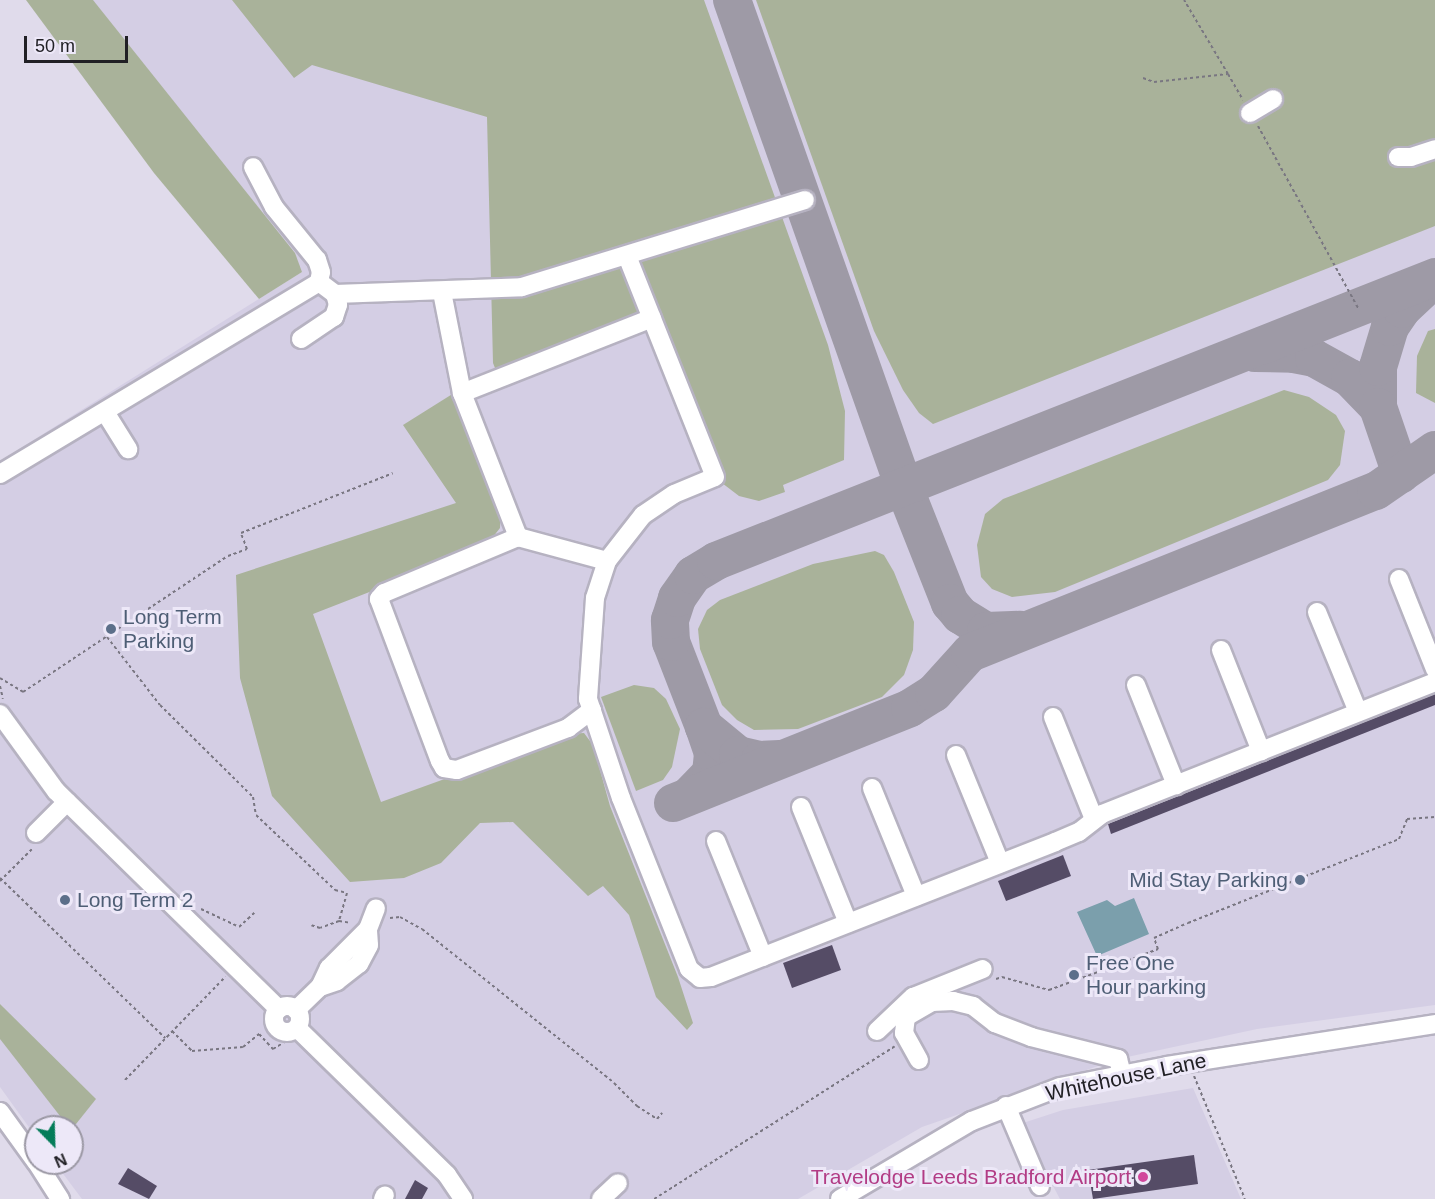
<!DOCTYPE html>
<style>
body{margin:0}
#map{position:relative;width:1435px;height:1199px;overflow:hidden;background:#e0dbeb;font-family:Arial,sans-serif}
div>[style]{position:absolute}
.built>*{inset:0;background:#d4cee4}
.green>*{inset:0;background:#a9b29a}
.water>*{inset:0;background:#7b9fac}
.taxiway>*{height:38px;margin:-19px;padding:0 19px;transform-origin:19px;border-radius:19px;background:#9e9aa6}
.building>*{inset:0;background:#554c66}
.path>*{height:2px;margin-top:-1px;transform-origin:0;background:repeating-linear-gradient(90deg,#797681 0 3px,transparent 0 6px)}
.roads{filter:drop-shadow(2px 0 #b6b2c1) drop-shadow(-2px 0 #b6b2c1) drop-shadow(0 2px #b6b2c1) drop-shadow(0 -2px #b6b2c1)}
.minor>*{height:18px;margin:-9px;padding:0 9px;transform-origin:9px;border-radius:9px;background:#fff}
.minor>.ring{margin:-9px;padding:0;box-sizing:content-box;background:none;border:18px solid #fff;border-radius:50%}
.dots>*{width:16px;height:16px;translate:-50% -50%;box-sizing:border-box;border:3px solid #ede8f8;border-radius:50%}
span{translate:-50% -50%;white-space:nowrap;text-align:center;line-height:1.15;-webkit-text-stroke:6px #ede8f8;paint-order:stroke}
.service-label{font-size:21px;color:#4e5e75}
.left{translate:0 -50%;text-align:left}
.right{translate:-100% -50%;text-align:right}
.street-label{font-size:21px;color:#212025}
.hotel-label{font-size:21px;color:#b23c85}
.north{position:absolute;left:24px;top:1115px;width:60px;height:60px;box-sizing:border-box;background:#ede8f8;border:2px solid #9b98a4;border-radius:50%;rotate:157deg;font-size:16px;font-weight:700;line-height:24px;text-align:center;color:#212025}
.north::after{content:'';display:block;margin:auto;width:21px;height:27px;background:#047c59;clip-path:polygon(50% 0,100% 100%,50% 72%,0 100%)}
.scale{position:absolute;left:24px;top:36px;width:104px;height:27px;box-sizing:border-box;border:3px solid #212025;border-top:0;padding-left:8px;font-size:18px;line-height:21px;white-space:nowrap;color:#212025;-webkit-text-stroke:4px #ede8f8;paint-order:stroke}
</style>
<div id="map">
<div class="built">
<i style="clip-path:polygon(92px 0,1435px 0,1435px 1005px,1257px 1029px,1118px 1059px,922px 1127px,798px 1199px,82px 1199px,55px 1163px,72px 1163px,72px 1127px,36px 1127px,36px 1137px,0 1087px,0 461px,302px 272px)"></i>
<i style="clip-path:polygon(1193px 1088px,1241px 1199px,1060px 1199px,1053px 1186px,1031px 1194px,1006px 1134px,1026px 1122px,1063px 1110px)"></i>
</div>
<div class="green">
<i style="clip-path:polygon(26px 0,93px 0,295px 253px,302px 272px,259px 299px,154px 173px)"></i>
<i style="clip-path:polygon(232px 0,704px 0,828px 345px,845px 411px,844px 460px,783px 485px,785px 492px,759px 501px,739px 496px,722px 483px,655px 312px,497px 373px,493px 363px,487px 117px,312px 65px,294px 78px)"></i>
<i style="clip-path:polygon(756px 0,1435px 0,1435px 226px,933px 424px,919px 413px,903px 390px,874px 331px)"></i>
<i style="clip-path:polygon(1435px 329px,1435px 403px,1416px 393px,1417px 356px,1428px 331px)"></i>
<i style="clip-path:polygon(1284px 390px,1309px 397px,1336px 415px,1345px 431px,1340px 465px,1328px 480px,1055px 592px,1012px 597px,992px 589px,981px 577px,977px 545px,985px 514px,1003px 499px)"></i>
<i style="clip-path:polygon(454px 393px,501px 511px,500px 528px,485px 547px,313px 614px,381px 802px,569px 734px,584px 733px,593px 745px,610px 806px,678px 977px,693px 1023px,687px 1030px,656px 997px,629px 915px,603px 886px,588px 896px,513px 822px,480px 823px,441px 863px,404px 878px,350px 882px,272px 796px,240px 678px,236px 575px,456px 503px,403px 425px)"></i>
<i style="clip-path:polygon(875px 551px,884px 555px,894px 572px,914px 622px,913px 650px,904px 675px,882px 697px,798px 729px,754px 730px,737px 720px,722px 705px,700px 649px,698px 629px,707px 610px,720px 600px,813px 564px)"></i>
<i style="clip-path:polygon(634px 685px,654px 688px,666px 699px,680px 729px,672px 767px,663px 780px,636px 791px,601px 697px)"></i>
<i style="clip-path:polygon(0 1004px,96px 1099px,76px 1124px,67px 1125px,0 1039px)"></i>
</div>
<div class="water">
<i style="clip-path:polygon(1134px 898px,1149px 934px,1097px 956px,1077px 912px,1107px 900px,1115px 906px)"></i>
</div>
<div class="taxiway">
<i style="left:732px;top:0;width:516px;rotate:70.55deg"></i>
<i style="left:904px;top:487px;width:125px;rotate:68.4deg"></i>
<i style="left:950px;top:603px;width:16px;rotate:50deg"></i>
<i style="left:960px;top:615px;width:31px;rotate:32deg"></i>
<i style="left:986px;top:631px;width:34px;rotate:-2deg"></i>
<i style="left:1255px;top:353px;width:39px;rotate:1deg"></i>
<i style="left:1294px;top:354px;width:20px;rotate:11deg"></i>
<i style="left:1314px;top:358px;width:41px;rotate:29.1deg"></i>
<i style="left:1350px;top:378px;width:40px;rotate:46deg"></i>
<i style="left:1378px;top:407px;width:40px;rotate:-90deg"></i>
<i style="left:1378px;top:367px;width:42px;rotate:-73.3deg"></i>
<i style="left:1390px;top:327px;width:22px;rotate:-56deg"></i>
<i style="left:1402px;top:309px;width:37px;rotate:-43deg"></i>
<i style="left:1378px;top:407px;width:71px;rotate:71.1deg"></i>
<i style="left:704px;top:727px;width:91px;rotate:-111.2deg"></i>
<i style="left:671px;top:642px;width:22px;rotate:-93deg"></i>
<i style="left:670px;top:620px;width:23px;rotate:-72deg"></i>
<i style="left:677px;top:598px;width:28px;rotate:-55deg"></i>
<i style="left:693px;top:575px;width:27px;rotate:-31deg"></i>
<i style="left:716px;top:561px;width:773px;rotate:-21.55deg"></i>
<i style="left:689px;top:796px;width:32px;rotate:-46deg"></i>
<i style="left:711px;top:773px;width:20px;rotate:-84deg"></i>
<i style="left:713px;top:753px;width:28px;rotate:-109deg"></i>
<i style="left:704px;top:727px;width:44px;rotate:39.5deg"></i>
<i style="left:738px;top:755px;width:23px;rotate:13deg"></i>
<i style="left:760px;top:760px;width:20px;rotate:-3deg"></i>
<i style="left:673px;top:803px;width:255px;rotate:-21.8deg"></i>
<i style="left:910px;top:708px;width:28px;rotate:-32deg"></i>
<i style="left:934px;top:693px;width:54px;rotate:-48deg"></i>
<i style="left:970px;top:653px;width:437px;rotate:-21.8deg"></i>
<i style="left:1376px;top:491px;width:72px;rotate:-34.8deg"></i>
</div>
<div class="building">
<i style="clip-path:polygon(1435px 694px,1435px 705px,1111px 834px,1108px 824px)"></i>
<i style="clip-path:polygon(1063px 855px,1071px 876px,1006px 901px,998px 881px)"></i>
<i style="clip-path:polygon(832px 945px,841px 970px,792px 988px,783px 963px)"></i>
<i style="clip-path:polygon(1194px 1155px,1198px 1184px,1093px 1199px,1088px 1170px)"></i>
<i style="clip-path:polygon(128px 1168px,157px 1186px,149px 1199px,118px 1184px)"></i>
<i style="clip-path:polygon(415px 1180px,428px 1188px,422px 1199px,405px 1199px)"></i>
</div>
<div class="path">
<i style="left:1228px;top:74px;width:30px;rotate:60deg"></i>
<i style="left:1143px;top:78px;width:12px;rotate:20deg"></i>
<i style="left:1154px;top:82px;width:74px;rotate:-6.2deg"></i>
<i style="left:1228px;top:74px;width:86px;rotate:-120.7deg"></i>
<i style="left:1258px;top:126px;width:208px;rotate:61.2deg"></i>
<i style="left:107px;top:637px;width:86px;rotate:52.1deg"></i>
<i style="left:160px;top:705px;width:131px;rotate:44.7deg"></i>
<i style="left:253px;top:797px;width:18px;rotate:81deg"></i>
<i style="left:256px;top:815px;width:109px;rotate:43.5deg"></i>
<i style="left:335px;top:890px;width:12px;rotate:14deg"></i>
<i style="left:347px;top:893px;width:29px;rotate:106deg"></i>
<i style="left:339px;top:921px;width:20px;rotate:160deg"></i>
<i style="left:320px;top:928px;width:9px;rotate:-162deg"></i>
<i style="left:0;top:678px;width:27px;rotate:31deg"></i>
<i style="left:23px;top:692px;width:246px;rotate:-33.6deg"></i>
<i style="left:228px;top:556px;width:20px;rotate:-20deg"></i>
<i style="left:247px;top:549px;width:17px;rotate:-111deg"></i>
<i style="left:241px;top:533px;width:163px;rotate:-21.5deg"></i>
<i style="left:0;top:686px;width:13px;rotate:77deg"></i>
<i style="left:0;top:878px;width:230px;rotate:44.1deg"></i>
<i style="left:0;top:881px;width:45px;rotate:-45deg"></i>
<i style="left:201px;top:909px;width:42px;rotate:25.3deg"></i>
<i style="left:239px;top:927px;width:21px;rotate:-43deg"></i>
<i style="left:390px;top:918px;width:10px;rotate:-6deg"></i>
<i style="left:400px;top:917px;width:25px;rotate:29deg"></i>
<i style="left:422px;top:929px;width:246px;rotate:38.7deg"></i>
<i style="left:614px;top:1083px;width:33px;rotate:45deg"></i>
<i style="left:637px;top:1106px;width:24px;rotate:33deg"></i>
<i style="left:657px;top:1119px;width:8px;rotate:-50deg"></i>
<i style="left:339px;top:921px;width:12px;rotate:9deg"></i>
<i style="left:996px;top:979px;width:6px;rotate:-18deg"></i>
<i style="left:1002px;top:977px;width:49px;rotate:15.5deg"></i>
<i style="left:1049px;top:990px;width:72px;rotate:-20.2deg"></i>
<i style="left:1117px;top:965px;width:44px;rotate:-21.3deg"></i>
<i style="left:1158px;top:949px;width:12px;rotate:-110deg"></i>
<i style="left:1154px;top:938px;width:37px;rotate:-24deg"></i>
<i style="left:1188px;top:923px;width:227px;rotate:-21.7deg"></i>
<i style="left:1399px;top:839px;width:22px;rotate:-68deg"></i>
<i style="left:1407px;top:819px;width:28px;rotate:-4deg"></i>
<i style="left:172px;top:1031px;width:28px;rotate:45deg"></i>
<i style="left:192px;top:1051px;width:51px;rotate:-4.5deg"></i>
<i style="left:243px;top:1047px;width:21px;rotate:-39deg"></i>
<i style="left:259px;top:1034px;width:21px;rotate:47deg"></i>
<i style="left:273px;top:1049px;width:17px;rotate:-31deg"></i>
<i style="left:1194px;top:1076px;width:133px;rotate:67.5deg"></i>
<i style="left:125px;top:1080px;width:144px;rotate:-45.8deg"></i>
<i style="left:654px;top:1199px;width:285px;rotate:-32.4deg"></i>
</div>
<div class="roads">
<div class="minor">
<i style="left:1250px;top:113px;width:27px;rotate:-31deg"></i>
<i style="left:1398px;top:157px;width:13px"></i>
<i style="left:1411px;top:157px;width:25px;rotate:-18deg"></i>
<i style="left:319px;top:282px;width:20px;rotate:37deg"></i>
<i style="left:335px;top:294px;width:187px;rotate:-2.1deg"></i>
<i style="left:522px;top:287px;width:296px;rotate:-17.1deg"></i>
<i style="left:442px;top:292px;width:103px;rotate:78.8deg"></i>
<i style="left:462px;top:393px;width:155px;rotate:68.7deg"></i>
<i style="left:518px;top:537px;width:92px;rotate:15.1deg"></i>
<i style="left:607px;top:561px;width:39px;rotate:108deg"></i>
<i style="left:595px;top:598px;width:101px;rotate:94deg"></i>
<i style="left:588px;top:699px;width:104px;rotate:71.6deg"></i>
<i style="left:621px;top:798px;width:184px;rotate:68.3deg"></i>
<i style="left:689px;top:969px;width:14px;rotate:39deg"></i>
<i style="left:700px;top:978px;width:11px;rotate:-5deg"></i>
<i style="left:711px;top:977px;width:370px;rotate:-21.4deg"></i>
<i style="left:1055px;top:842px;width:26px;rotate:-23deg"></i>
<i style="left:1079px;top:832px;width:29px;rotate:-38deg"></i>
<i style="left:1102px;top:814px;width:358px;rotate:-21.6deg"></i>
<i style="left:301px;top:339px;width:40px;rotate:-34deg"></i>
<i style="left:334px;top:317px;width:13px;rotate:-72deg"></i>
<i style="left:338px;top:305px;width:11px;rotate:-105deg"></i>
<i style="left:462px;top:393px;width:204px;rotate:-21.5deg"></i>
<i style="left:105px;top:412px;width:44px;rotate:58.1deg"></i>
<i style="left:0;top:474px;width:372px;rotate:-31deg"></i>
<i style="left:319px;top:282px;width:10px;rotate:-79deg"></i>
<i style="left:321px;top:272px;width:13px;rotate:-108deg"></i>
<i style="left:317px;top:260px;width:68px;rotate:-129.1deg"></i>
<i style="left:274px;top:207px;width:45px;rotate:-117.7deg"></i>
<i style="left:518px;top:537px;width:145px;rotate:157.3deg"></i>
<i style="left:384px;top:593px;width:8px;rotate:130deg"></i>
<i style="left:379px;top:599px;width:173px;rotate:69.4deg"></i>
<i style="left:440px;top:761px;width:8px;rotate:60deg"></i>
<i style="left:444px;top:768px;width:13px;rotate:9deg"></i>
<i style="left:457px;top:770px;width:119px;rotate:-20.7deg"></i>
<i style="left:568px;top:728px;width:30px;rotate:-37deg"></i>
<i style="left:607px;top:561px;width:58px;rotate:-52deg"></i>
<i style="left:643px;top:515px;width:37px;rotate:-34deg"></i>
<i style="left:674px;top:494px;width:44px;rotate:-22.5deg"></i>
<i style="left:715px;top:477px;width:238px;rotate:-111.7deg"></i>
<i style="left:1399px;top:579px;width:97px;rotate:68.2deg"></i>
<i style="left:1317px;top:612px;width:108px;rotate:67.7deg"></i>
<i style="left:1221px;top:650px;width:109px;rotate:68.4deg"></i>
<i style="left:1136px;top:685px;width:108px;rotate:68.2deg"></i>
<i style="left:0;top:714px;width:95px;rotate:54deg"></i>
<i style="left:56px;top:791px;width:312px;rotate:44.4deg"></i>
<i style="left:1053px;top:717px;width:110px;rotate:68.1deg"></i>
<i style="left:956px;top:755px;width:117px;rotate:67.8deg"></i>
<i style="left:872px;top:788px;width:117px;rotate:67.8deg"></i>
<i style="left:801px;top:807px;width:125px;rotate:67.9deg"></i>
<i style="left:36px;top:833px;width:44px;rotate:-45deg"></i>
<i style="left:716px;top:841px;width:125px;rotate:67.9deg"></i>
<i style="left:320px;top:987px;width:18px;rotate:-19deg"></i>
<i style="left:337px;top:981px;width:28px;rotate:-38deg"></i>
<i style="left:359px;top:964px;width:21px;rotate:-62deg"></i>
<i style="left:369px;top:945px;width:16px;rotate:-94deg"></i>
<i class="ring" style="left:274px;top:1006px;width:8px;height:8px"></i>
<i style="left:296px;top:1010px;width:33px;rotate:-44deg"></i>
<i style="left:320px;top:987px;width:21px;rotate:-65deg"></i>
<i style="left:329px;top:968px;width:55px;rotate:-45deg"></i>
<i style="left:368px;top:929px;width:22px;rotate:-69deg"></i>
<i style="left:297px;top:1028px;width:210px;rotate:44.4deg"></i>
<i style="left:447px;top:1175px;width:29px;rotate:56deg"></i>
<i style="left:877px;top:1031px;width:50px;rotate:-43.4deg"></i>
<i style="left:913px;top:997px;width:75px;rotate:-21.8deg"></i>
<i style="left:919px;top:1060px;width:31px;rotate:-119deg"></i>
<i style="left:904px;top:1033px;width:16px;rotate:-83deg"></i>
<i style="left:906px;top:1017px;width:30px;rotate:-30deg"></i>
<i style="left:932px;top:1002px;width:21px;rotate:-3deg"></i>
<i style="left:953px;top:1001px;width:21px;rotate:14deg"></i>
<i style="left:973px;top:1006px;width:28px;rotate:38deg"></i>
<i style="left:995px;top:1023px;width:39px;rotate:21deg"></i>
<i style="left:1031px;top:1037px;width:90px;rotate:14.2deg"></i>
<i style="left:1118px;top:1059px;width:16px;rotate:75deg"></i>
<i style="left:1006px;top:1106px;width:87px;rotate:67deg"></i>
<i style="left:0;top:1112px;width:62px;rotate:54.2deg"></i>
<i style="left:37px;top:1163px;width:43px;rotate:57.4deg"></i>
<i style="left:383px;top:1199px;width:4px;rotate:-63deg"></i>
<i style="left:601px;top:1199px;width:23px;rotate:-43deg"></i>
<i style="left:840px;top:1199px;width:153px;rotate:-30.6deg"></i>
<i style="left:972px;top:1121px;width:94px;rotate:-21.1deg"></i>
<i style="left:1060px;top:1087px;width:109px;rotate:-11.1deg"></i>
<i style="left:1167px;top:1066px;width:271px;rotate:-8.9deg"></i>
</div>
</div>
<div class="dots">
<i style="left:111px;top:629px;background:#5c6f8a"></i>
<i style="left:1300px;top:880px;background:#5c6f8a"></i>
<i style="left:65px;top:900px;background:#5c6f8a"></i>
<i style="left:1074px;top:975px;background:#5c6f8a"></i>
<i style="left:1143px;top:1177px;background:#d1479c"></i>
</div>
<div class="service-label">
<span class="left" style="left:123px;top:629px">Long Term<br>Parking</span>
<span class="right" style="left:1288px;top:880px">Mid Stay Parking</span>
<span class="left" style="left:77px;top:900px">Long Term 2</span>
<span class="left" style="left:1086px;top:975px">Free One<br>Hour parking</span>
</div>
<div class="street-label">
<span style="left:1126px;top:1077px;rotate:-12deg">Whitehouse Lane</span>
</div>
<div class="hotel-label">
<span class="right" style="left:1131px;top:1177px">Travelodge Leeds Bradford Airport</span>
</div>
<div class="north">N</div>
<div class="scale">50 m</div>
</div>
